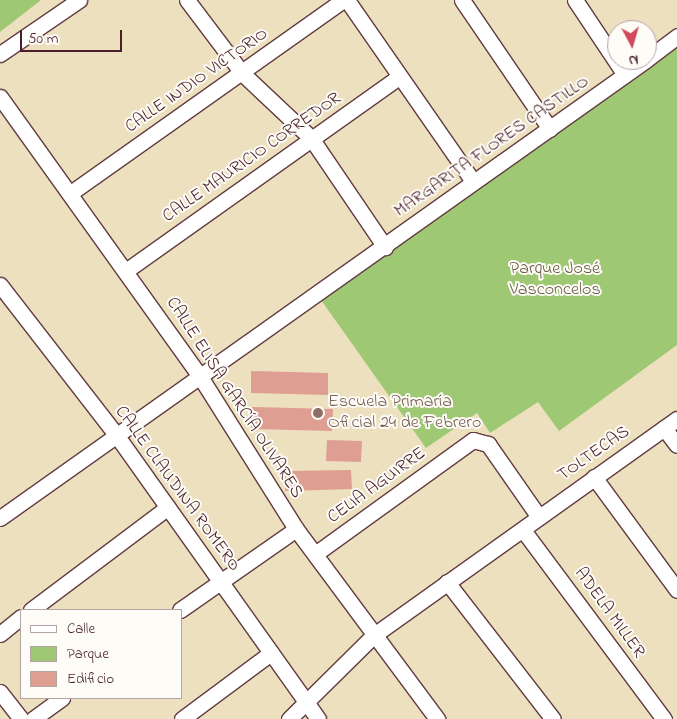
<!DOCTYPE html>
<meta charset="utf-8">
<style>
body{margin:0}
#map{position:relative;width:677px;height:719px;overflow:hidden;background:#ede0bf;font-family:"Indie Flower",sans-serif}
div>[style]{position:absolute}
.green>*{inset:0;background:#9fc874}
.building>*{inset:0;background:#de9f92}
.roads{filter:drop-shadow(1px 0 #623c41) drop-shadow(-1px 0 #623c41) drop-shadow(0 1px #623c41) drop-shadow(0 -1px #623c41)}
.minor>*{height:15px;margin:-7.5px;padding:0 7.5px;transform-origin:7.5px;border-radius:7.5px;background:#fff}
.dots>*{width:14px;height:14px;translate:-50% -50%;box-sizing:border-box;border:2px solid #fdfcf7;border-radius:50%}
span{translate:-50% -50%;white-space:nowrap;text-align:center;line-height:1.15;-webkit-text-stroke:4px #fdfcf7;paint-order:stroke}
.street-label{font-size:18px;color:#4a1f2b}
.park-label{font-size:18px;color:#685a45}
.education-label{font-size:18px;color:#785e54}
.left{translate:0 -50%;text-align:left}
.legend{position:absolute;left:20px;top:609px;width:162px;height:90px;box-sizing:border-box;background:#fdfcf7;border:1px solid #b5a4a5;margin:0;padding:6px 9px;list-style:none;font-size:15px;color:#4a1f2b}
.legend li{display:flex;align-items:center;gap:10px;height:25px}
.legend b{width:25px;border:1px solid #b5a4a5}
.north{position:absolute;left:607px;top:20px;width:50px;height:50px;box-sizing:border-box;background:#fdfcf7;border:1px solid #b5a4a5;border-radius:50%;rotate:174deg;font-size:14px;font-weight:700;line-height:20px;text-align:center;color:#4a1f2b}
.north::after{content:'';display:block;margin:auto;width:18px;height:22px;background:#d1495b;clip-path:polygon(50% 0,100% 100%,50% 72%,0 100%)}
.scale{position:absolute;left:20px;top:30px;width:102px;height:22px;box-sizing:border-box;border:2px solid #4a1f2b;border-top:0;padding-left:6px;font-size:15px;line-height:18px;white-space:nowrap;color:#4a1f2b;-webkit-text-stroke:4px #fdfcf7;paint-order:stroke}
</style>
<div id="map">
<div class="green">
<i style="clip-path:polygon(0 0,41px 0,0 32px)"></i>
<i style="clip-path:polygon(677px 42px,677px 345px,559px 431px,538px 402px,490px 433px,477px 413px,426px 448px,321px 300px)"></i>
</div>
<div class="building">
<i style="clip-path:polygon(251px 371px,328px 373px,328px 395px,251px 393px)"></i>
<i style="clip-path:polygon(252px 407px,333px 409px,332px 431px,251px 429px)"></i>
<i style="clip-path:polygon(327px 440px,362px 441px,361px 462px,326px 461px)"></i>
<i style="clip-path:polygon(351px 470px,352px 489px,285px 491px,285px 471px)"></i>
</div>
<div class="roads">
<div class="minor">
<i style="left:187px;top:0;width:93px;rotate:52.9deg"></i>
<i style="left:243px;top:74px;width:93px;rotate:43.3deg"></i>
<i style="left:311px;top:138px;width:132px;rotate:55.8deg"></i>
<i style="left:347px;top:0;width:221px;rotate:55.2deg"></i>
<i style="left:462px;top:0;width:156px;rotate:55.7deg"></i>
<i style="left:575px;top:0;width:90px;rotate:56.3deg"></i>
<i style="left:0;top:54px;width:96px;rotate:-34.4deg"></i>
<i style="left:647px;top:59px;width:38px;rotate:-37deg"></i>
<i style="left:0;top:97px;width:345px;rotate:54.4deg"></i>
<i style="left:201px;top:378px;width:178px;rotate:57.8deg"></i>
<i style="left:296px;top:529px;width:237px;rotate:53.4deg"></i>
<i style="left:72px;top:192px;width:332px;rotate:-35.3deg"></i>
<i style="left:127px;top:270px;width:334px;rotate:-35.4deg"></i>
<i style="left:0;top:285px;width:191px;rotate:52.2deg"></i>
<i style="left:117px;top:436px;width:347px;rotate:54.6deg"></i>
<i style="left:664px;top:428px;width:21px;rotate:53deg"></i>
<i style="left:594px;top:477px;width:140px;rotate:53.7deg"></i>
<i style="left:0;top:518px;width:792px;rotate:-35.34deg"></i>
<i style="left:523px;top:530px;width:236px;rotate:53.3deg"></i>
<i style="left:315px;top:554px;width:195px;rotate:-35.8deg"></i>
<i style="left:473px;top:440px;width:16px;rotate:15deg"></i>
<i style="left:488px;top:444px;width:89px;rotate:55.1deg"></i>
<i style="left:447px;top:582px;width:173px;rotate:52.3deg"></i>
<i style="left:31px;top:610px;width:171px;rotate:-36.9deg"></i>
<i style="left:180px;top:610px;width:141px;rotate:-34.9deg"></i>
<i style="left:0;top:634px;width:27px;rotate:-39deg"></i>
<i style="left:0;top:692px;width:34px;rotate:52deg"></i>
<i style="left:33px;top:719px;width:36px;rotate:-36deg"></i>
<i style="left:182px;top:719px;width:111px;rotate:-36.6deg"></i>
<i style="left:289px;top:719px;width:120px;rotate:-44.7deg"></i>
<i style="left:374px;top:635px;width:372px;rotate:-35.5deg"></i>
</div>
</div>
<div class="dots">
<i style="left:318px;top:413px;background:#8d6e63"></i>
</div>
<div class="street-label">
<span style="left:197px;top:81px;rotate:-35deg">CALLE INDIO VICTORIO</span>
<span style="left:492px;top:147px;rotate:-35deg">MARGARITA FLORES CASTILLO</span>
<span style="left:252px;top:158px;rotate:-35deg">CALLE MAURICIO CORREDOR</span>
<span style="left:234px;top:398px;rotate:57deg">CALLE ELISA GARCÍA OLIVARES</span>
<span style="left:594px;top:454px;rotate:-35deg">TOLTECAS</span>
<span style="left:377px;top:486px;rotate:-36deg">CELIA AGUIRRE</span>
<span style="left:177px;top:489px;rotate:54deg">CALLE CLAUDINA ROMERO</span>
<span style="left:609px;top:613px;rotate:54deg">ADELA MILLER</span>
</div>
<div class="park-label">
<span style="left:555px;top:280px">Parque José<br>Vasconcelos</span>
</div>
<div class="education-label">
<span class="left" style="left:328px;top:413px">Escuela Primaría<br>Oficial 24 de Febrero</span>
</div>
<ul class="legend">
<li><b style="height:6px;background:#fff"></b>Calle</li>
<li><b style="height:14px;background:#9fc874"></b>Parque</li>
<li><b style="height:14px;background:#de9f92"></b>Edificio</li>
</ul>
<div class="north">N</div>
<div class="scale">50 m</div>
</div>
